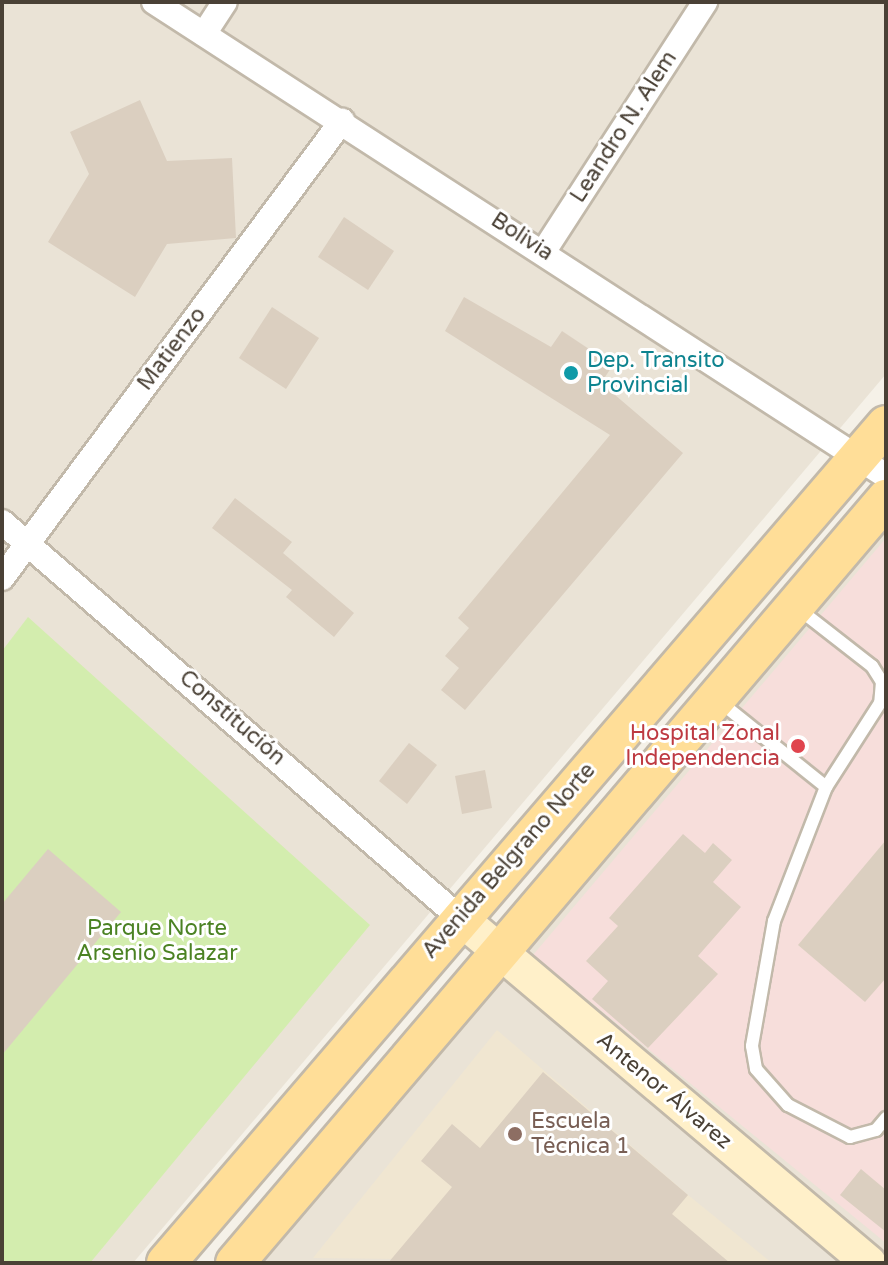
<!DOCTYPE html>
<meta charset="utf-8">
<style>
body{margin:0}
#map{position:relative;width:888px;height:1265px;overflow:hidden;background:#f5f1e8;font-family:"Varela Round",sans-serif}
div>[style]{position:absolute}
.residential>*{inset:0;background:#eae3d6}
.education>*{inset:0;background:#f0e6d1}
.medical>*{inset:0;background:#f7dedb}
.green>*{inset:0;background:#d3edae}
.building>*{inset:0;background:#dbcfc0}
.roads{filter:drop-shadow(2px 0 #c2b9aa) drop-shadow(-2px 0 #c2b9aa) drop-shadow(0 2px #c2b9aa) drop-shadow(0 -2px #c2b9aa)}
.lane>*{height:12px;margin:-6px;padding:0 6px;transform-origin:6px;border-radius:6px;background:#fff}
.street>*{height:24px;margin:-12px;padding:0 12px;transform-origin:12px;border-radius:12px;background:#fff}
.secondary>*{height:34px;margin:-17px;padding:0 17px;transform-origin:17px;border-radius:17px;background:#fff0c9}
.primary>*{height:38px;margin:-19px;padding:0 19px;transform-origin:19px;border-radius:19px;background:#ffde98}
.dots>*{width:22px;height:22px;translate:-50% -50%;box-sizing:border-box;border:4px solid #fff;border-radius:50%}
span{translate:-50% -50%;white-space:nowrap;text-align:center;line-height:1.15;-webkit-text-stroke:6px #fff;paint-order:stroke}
.street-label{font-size:22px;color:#4a4136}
.culture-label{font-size:22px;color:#0d838f}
.left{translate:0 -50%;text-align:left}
.health-label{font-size:22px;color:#be3a42}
.right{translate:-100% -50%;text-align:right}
.park-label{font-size:22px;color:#4b8223}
.education-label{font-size:22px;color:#785e54}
.frame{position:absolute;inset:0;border:4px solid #4a4136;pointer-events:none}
</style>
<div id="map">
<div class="residential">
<i style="clip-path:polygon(2px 2px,886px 2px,886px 374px,133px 1263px,2px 1263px)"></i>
<i style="clip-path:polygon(886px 519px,886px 1263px,263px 1263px)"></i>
</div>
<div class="education">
<i style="clip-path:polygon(497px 1030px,688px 1195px,772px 1263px,313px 1258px)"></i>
</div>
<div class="medical">
<i style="clip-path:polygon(886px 538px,886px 1243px,533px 955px)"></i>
</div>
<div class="green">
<i style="clip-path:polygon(28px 617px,370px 925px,90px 1263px,2px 1263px,2px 651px)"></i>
</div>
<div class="building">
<i style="clip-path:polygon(140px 100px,167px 161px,232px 158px,236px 238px,167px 244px,135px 297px,48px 242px,89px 174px,70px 132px)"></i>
<i style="clip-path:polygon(344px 217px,394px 251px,368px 290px,318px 257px)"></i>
<i style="clip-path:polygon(464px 297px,551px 347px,562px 331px,613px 365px,601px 383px,683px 453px,465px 710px,441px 690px,459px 668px,445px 656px,469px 628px,458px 618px,610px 435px,445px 331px)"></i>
<i style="clip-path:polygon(272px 307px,319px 338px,286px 389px,239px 358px)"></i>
<i style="clip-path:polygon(235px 498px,292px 542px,283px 553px,354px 613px,334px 637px,286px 597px,292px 590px,212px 528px)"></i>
<i style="clip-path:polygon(409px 743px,437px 765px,407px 804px,379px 781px)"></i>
<i style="clip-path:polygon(485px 770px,492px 808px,462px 814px,455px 776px)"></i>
<i style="clip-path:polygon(683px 834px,705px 853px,713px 843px,732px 860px,713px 882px,741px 907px,698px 956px,718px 974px,648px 1048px,592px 999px,608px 981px,586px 961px,618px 926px,609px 918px)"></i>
<i style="clip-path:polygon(886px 840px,886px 978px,865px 1002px,798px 945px)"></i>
<i style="clip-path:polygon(48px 849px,121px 912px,2px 1055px,2px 904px)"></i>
<i style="clip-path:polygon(543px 1072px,688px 1195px,672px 1214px,730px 1263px,388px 1263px,452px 1187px,421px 1161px,452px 1124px,480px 1148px)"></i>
<i style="clip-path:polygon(861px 1169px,886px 1190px,886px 1232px,840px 1195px)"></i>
</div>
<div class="roads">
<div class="lane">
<i style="left:800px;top:610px;width:91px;rotate:37.9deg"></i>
<i style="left:872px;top:666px;width:19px;rotate:58deg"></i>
<i style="left:882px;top:682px;width:21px;rotate:95deg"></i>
<i style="left:880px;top:703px;width:100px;rotate:122.7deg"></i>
<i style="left:826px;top:787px;width:144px;rotate:111.2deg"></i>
<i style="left:774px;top:921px;width:127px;rotate:100deg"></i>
<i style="left:752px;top:1046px;width:23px;rotate:80deg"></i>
<i style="left:756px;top:1069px;width:48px;rotate:48.4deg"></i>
<i style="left:788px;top:1105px;width:70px;rotate:27.3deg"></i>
<i style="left:850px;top:1137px;width:27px;rotate:-15deg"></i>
<i style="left:876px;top:1130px;width:16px;rotate:-50deg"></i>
<i style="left:720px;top:702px;width:136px;rotate:38.7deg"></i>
</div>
<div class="street">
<i style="left:154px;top:2px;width:872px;rotate:32.92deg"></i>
<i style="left:204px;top:34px;width:38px;rotate:-57deg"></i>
<i style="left:544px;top:251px;width:297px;rotate:-57.1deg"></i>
<i style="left:2px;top:522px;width:605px;rotate:40.85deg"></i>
<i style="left:2px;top:578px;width:570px;rotate:-53.35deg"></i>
</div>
<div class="secondary">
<i style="left:460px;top:918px;width:535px;rotate:40.15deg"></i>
</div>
<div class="primary">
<i style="left:166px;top:1263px;width:1105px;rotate:-49.33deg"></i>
<i style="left:235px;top:1263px;width:1004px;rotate:-49.57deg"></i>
</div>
</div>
<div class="dots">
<i style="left:571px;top:373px;background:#0f9aa8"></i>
<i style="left:798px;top:746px;background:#e0444e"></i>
<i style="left:515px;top:1134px;background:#8d6e63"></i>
</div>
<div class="street-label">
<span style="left:624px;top:127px;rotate:-57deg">Leandro N. Alem</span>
<span style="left:522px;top:237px;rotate:33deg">Bolivia</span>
<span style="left:172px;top:349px;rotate:-53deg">Matienzo</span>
<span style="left:232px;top:718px;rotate:41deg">Constitución</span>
<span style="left:509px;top:861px;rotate:-49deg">Avenida Belgrano Norte</span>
<span style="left:664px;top:1091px;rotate:40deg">Antenor Álvarez</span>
</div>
<div class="culture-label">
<span class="left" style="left:587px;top:373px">Dep. Transito<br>Provincial</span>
</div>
<div class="health-label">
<span class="right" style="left:780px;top:746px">Hospital Zonal<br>Independencia</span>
</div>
<div class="park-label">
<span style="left:157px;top:941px">Parque Norte<br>Arsenio Salazar</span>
</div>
<div class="education-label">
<span class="left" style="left:531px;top:1134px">Escuela<br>Técnica 1</span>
</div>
<div class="frame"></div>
</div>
